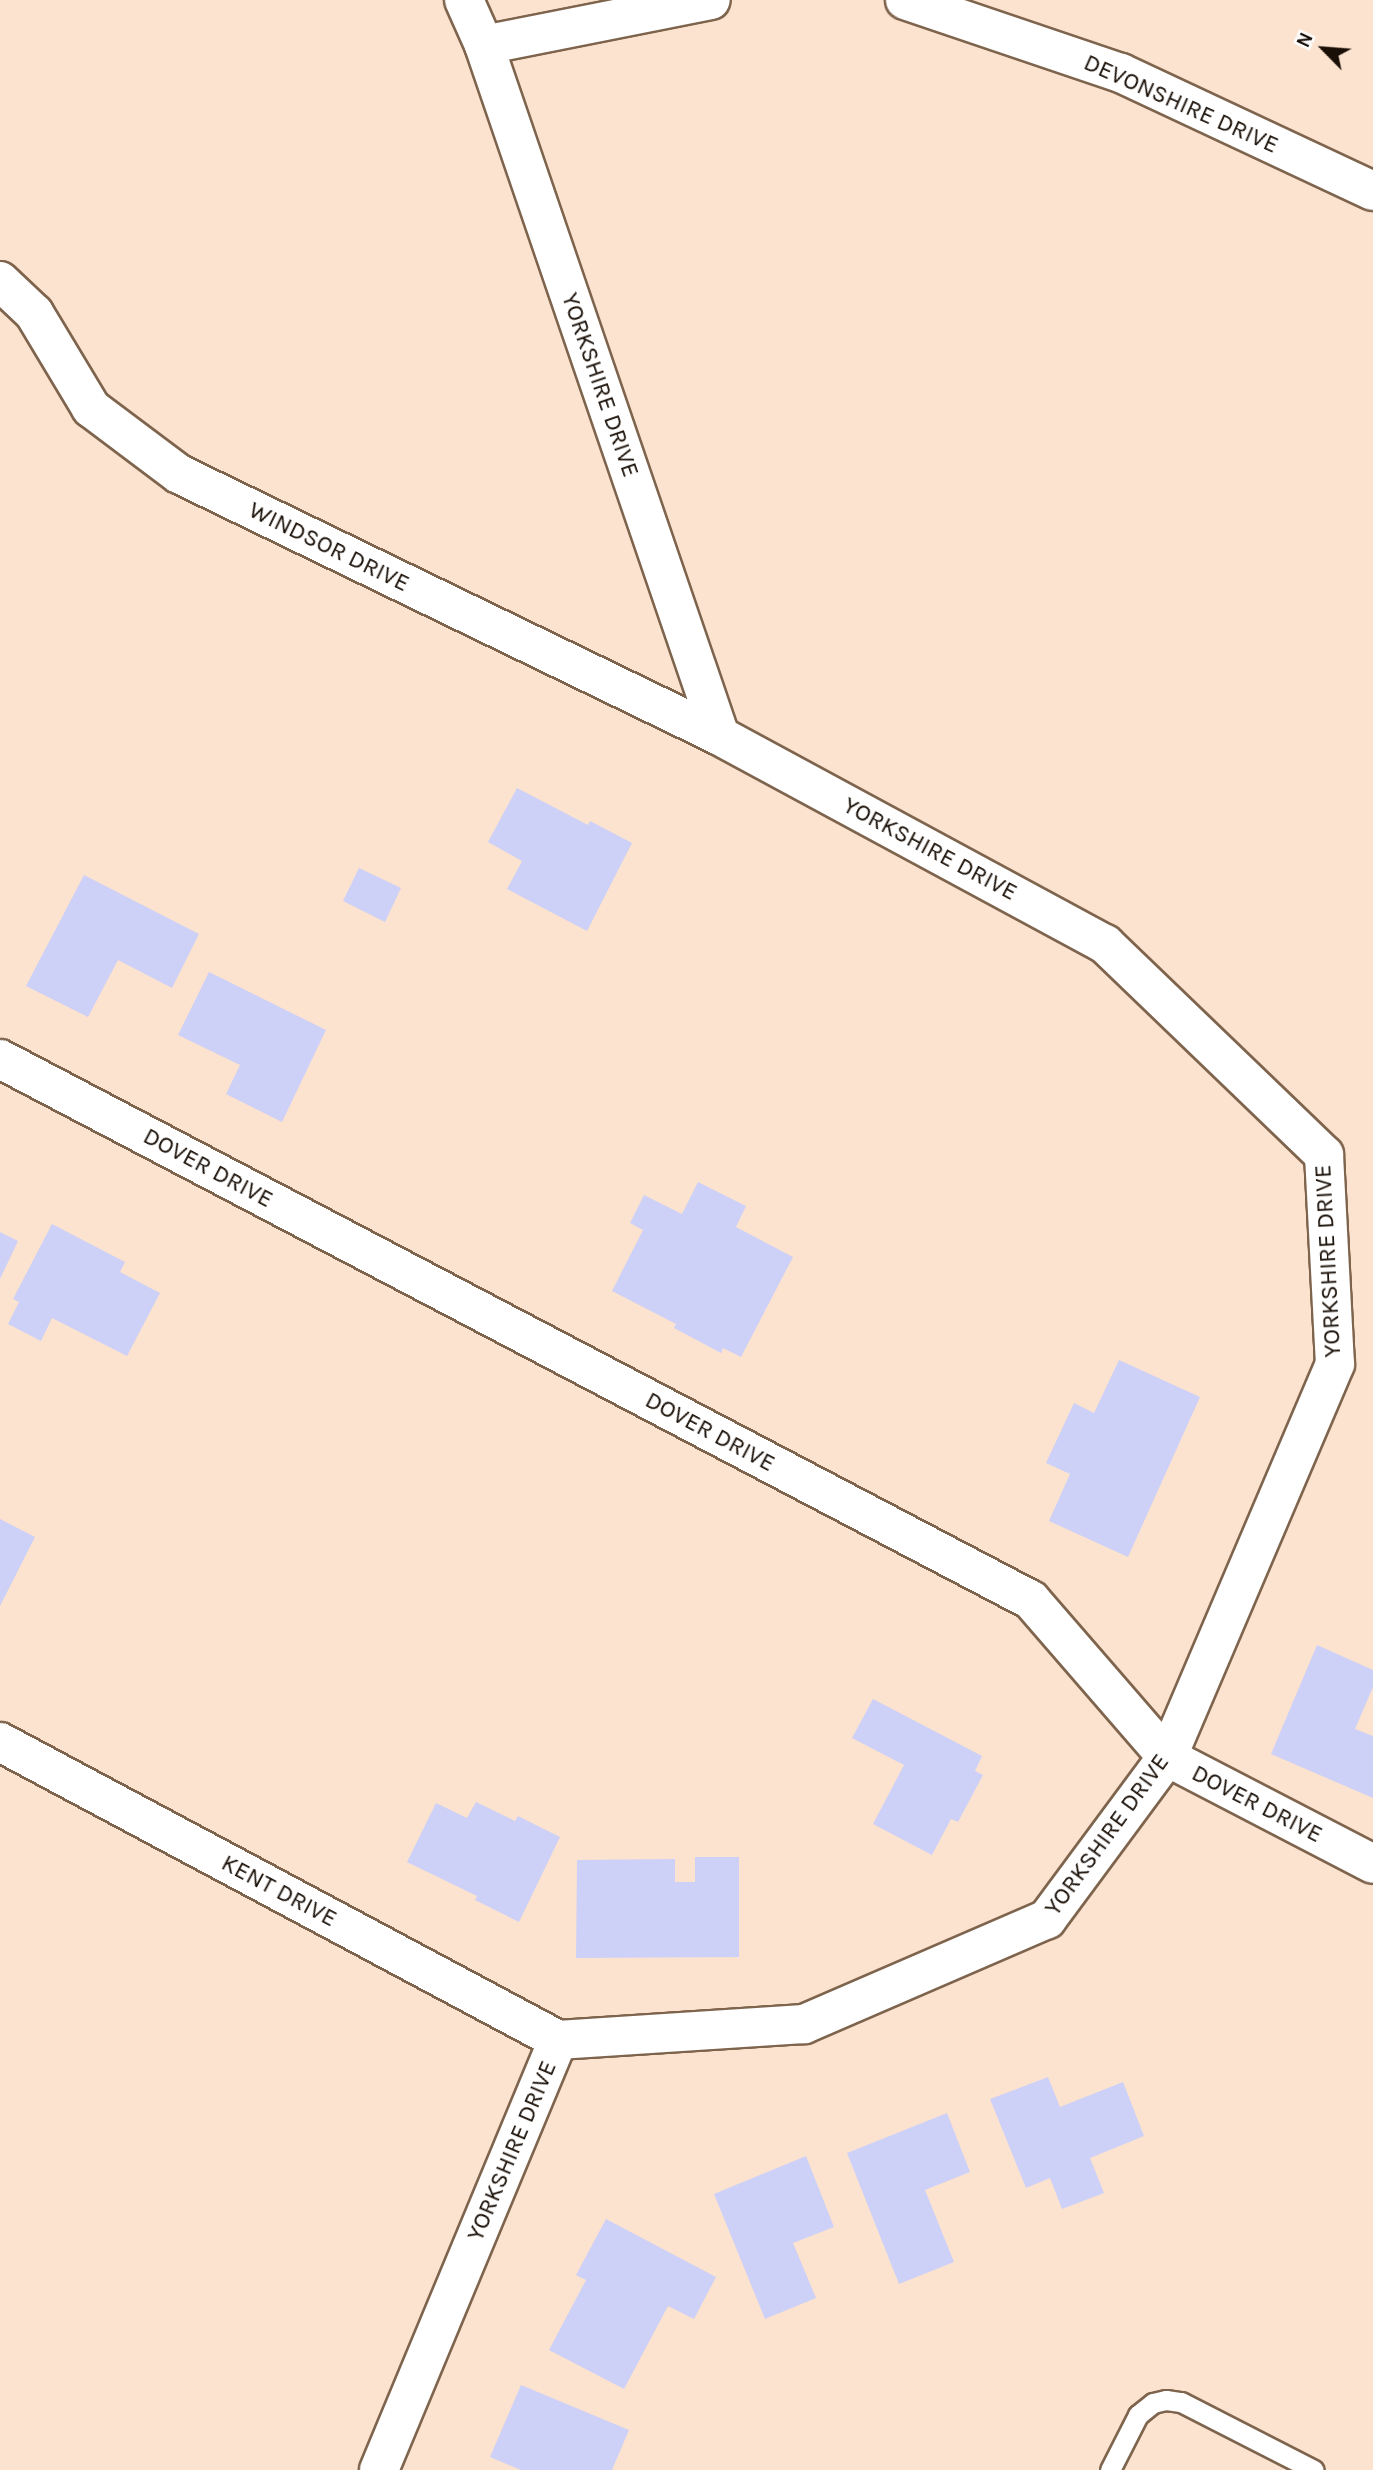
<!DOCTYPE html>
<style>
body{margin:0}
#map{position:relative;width:1373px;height:2470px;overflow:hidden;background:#fce3cf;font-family:Karla,sans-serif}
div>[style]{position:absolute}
.building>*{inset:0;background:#cdd0f7}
.roads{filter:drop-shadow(2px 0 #7e644d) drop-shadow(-2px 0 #7e644d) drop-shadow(0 2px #7e644d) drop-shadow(0 -2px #7e644d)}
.service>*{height:19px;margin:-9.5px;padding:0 9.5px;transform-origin:9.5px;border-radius:9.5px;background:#fff}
.minor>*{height:38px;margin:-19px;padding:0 19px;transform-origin:19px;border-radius:19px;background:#fff}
span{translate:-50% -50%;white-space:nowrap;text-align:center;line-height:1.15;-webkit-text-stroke:7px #fff;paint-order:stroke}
.street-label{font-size:24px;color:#190f07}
.north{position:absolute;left:1289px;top:14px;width:70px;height:70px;-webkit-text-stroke:5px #fff;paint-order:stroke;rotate:295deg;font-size:19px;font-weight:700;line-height:28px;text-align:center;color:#190f07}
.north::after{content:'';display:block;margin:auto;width:24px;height:32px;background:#190f07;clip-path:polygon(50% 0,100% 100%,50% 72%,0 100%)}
</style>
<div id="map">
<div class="building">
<i style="clip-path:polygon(517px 788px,588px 825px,590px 821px,632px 843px,587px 931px,507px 889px,522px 861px,488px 842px)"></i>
<i style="clip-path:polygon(359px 868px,401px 888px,385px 922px,343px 901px)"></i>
<i style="clip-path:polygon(84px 875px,199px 934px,172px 988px,118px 960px,88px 1017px,26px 986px)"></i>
<i style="clip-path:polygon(209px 972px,326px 1030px,282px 1122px,226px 1094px,240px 1065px,178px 1035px)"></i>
<i style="clip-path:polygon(698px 1182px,746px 1206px,736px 1227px,793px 1257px,741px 1357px,723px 1348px,721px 1353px,674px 1328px,676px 1324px,612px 1291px,643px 1230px,630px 1223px,644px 1195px,682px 1214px)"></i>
<i style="clip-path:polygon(52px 1224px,125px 1262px,120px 1272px,160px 1293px,127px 1356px,52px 1318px,41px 1341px,8px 1324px,19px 1302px,13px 1299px)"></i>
<i style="clip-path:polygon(0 1232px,18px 1241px,0 1279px)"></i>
<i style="clip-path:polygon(1119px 1360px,1200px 1397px,1128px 1557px,1049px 1521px,1070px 1474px,1046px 1463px,1074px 1403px,1094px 1413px)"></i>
<i style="clip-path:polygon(0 1519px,35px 1537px,0 1606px)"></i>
<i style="clip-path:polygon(1317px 1645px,1373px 1670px,1373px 1687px,1355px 1729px,1373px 1736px,1373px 1798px,1271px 1754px)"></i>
<i style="clip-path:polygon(873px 1699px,982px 1756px,975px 1771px,983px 1775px,958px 1822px,951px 1819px,932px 1855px,873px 1824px,904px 1765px,852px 1738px)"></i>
<i style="clip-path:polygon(476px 1802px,515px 1821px,518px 1816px,560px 1837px,519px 1922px,475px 1900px,477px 1896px,407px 1862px,436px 1803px,467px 1818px)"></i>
<i style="clip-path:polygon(695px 1857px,739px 1857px,739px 1957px,576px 1958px,577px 1860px,675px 1859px,675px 1882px,695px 1882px)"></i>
<i style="clip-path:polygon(1048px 2077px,1060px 2107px,1123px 2082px,1144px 2136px,1090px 2158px,1104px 2193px,1062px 2209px,1050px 2178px,1026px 2188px,990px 2099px)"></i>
<i style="clip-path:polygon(947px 2113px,970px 2172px,925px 2190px,954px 2262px,899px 2284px,847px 2153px)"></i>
<i style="clip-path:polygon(806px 2156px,834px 2227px,793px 2243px,816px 2298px,765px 2319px,714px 2194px)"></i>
<i style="clip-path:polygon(606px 2219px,716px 2277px,694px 2319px,668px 2306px,624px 2389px,549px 2350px,586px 2280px,576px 2275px)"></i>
<i style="clip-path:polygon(521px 2385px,629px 2430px,612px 2470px,521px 2470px,490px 2457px)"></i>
</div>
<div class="roads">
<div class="service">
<i style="left:1110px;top:2470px;width:62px;rotate:-63deg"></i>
<i style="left:1138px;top:2415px;width:19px;rotate:-39deg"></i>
<i style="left:1153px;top:2403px;width:13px;rotate:-13deg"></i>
<i style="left:1166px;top:2400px;width:15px;rotate:8deg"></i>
<i style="left:1181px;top:2402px;width:149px;rotate:27.1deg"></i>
</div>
<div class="minor">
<i style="left:464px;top:0;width:49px;rotate:66deg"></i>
<i style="left:484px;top:45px;width:730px;rotate:71.14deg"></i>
<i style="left:720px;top:736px;width:438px;rotate:28.4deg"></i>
<i style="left:1105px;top:944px;width:304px;rotate:43.9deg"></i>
<i style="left:1324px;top:1155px;width:209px;rotate:87deg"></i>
<i style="left:1335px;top:1364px;width:427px;rotate:113.1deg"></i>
<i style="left:1167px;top:1757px;width:202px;rotate:126.5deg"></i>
<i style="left:1047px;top:1919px;width:265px;rotate:156.6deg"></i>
<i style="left:804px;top:2024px;width:247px;rotate:176.3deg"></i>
<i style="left:905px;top:0;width:228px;rotate:18.7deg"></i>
<i style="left:1121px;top:73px;width:278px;rotate:25.1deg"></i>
<i style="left:484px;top:45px;width:231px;rotate:-11.2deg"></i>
<i style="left:0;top:281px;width:47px;rotate:43.3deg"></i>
<i style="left:34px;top:313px;width:111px;rotate:59deg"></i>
<i style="left:91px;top:408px;width:110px;rotate:36.9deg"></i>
<i style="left:179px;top:474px;width:601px;rotate:25.84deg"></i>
<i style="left:0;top:1059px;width:1164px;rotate:27.69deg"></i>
<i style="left:1031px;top:1600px;width:208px;rotate:49.1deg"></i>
<i style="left:1167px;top:1757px;width:232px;rotate:27.4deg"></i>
<i style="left:0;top:1742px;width:633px;rotate:28.1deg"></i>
<i style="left:379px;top:2470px;width:466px;rotate:-67.4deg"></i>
</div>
</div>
<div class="street-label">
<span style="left:1181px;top:104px;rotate:24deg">DEVONSHIRE DRIVE</span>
<span style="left:600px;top:385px;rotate:71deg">YORKSHIRE DRIVE</span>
<span style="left:329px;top:547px;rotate:26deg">WINDSOR DRIVE</span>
<span style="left:930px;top:849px;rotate:28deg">YORKSHIRE DRIVE</span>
<span style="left:208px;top:1168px;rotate:28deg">DOVER DRIVE</span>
<span style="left:1328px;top:1261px;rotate:-93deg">YORKSHIRE DRIVE</span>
<span style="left:710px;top:1432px;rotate:28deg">DOVER DRIVE</span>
<span style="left:1257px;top:1804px;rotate:27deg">DOVER DRIVE</span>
<span style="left:1107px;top:1835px;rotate:-54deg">YORKSHIRE DRIVE</span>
<span style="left:279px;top:1891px;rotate:28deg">KENT DRIVE</span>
<span style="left:512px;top:2151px;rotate:-67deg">YORKSHIRE DRIVE</span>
</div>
<div class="north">N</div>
</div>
